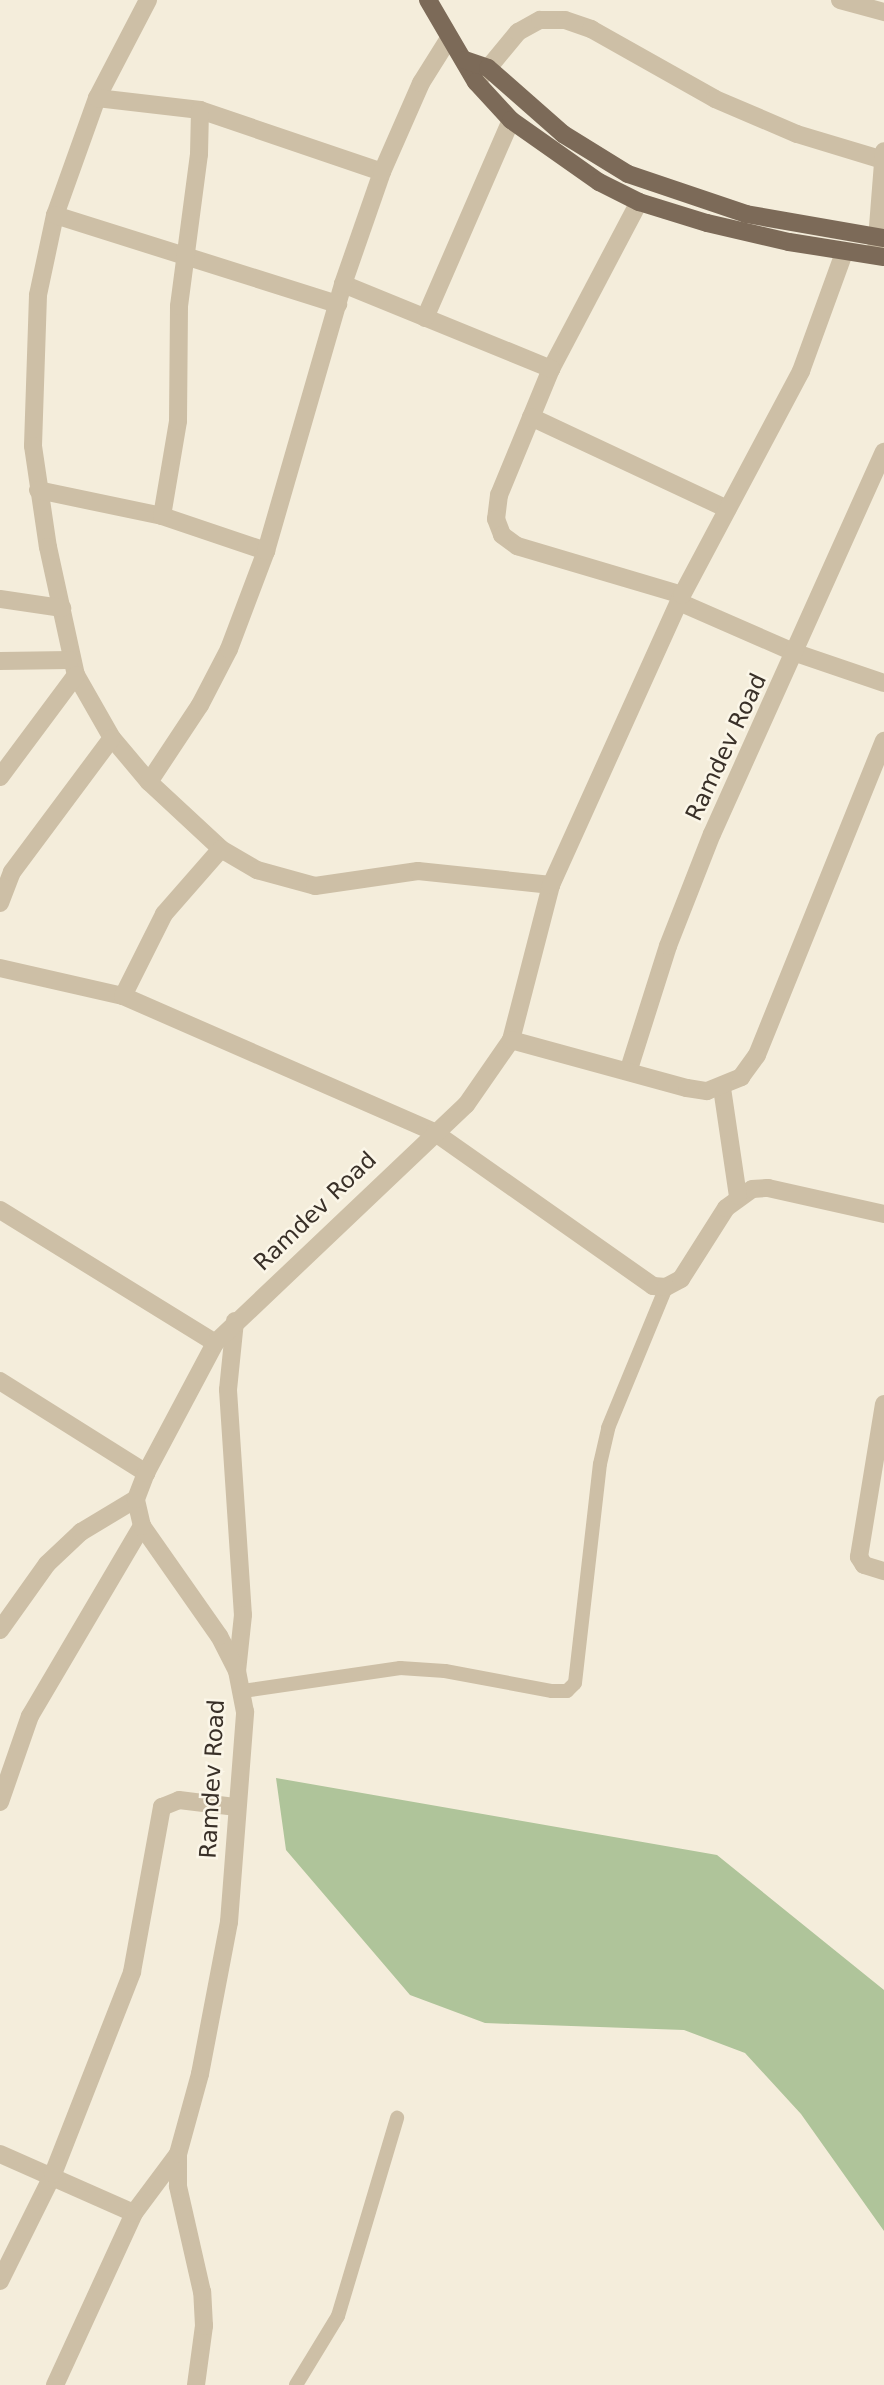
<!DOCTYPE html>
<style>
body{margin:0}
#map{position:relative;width:884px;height:2385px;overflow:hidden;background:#f4eddb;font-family:"DejaVu Sans",sans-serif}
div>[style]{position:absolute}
.green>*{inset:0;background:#afc49a}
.lane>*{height:14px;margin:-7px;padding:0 7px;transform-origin:7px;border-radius:7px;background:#cdbfa6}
.street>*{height:18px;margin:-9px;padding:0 9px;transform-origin:9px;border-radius:9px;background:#cdbfa6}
.primary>*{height:18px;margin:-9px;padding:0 9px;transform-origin:9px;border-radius:9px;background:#7c6a58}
span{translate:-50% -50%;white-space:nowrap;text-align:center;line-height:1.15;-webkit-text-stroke:5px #fbf6e8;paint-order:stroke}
.street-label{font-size:23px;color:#393028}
</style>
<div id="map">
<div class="green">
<i style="clip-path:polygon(276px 1778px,717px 1855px,884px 1990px,884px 2231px,801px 2114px,745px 2053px,684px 2030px,485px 2023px,410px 1995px,286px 1850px)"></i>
</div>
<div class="lane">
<i style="left:243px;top:1691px;width:159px;rotate:-8.3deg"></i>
<i style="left:400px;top:1668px;width:45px;rotate:3.8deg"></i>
<i style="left:445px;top:1671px;width:109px;rotate:10.6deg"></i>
<i style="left:552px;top:1691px;width:15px"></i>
<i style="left:567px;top:1691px;width:11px;rotate:-45deg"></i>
<i style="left:575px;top:1683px;width:220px;rotate:-83.5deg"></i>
<i style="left:600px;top:1464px;width:37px;rotate:-77deg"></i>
<i style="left:608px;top:1428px;width:152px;rotate:-67.6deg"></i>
<i style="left:296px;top:2385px;width:81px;rotate:-58.7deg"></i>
<i style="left:338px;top:2316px;width:207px;rotate:-73.4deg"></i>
</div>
<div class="street">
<i style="left:148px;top:0;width:110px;rotate:117.5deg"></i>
<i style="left:97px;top:98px;width:124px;rotate:109.7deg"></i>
<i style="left:55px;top:215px;width:82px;rotate:102deg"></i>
<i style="left:38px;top:295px;width:151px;rotate:91.9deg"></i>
<i style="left:33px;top:446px;width:102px;rotate:81.6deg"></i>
<i style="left:48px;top:547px;width:131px;rotate:77.7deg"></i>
<i style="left:76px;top:675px;width:73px;rotate:60.3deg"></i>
<i style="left:112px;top:738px;width:57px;rotate:49.9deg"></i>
<i style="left:149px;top:782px;width:98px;rotate:42.9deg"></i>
<i style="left:221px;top:849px;width:42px;rotate:30.3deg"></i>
<i style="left:257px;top:870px;width:60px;rotate:15.4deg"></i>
<i style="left:315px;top:886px;width:104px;rotate:-8.3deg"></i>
<i style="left:418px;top:871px;width:134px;rotate:6deg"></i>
<i style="left:840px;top:0;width:46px;rotate:15.3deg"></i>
<i style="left:480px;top:78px;width:60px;rotate:-50.4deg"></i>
<i style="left:518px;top:32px;width:25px;rotate:-29deg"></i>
<i style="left:540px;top:20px;width:25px"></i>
<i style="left:565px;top:20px;width:28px;rotate:19deg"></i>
<i style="left:591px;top:29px;width:142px;rotate:29.4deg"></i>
<i style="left:715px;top:99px;width:89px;rotate:23.1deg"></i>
<i style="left:797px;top:134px;width:90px;rotate:16.8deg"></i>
<i style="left:97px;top:98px;width:104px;rotate:6.6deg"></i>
<i style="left:200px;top:110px;width:192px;rotate:18.8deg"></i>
<i style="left:639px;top:202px;width:189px;rotate:117.8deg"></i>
<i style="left:551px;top:369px;width:136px;rotate:112.4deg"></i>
<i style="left:499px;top:495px;width:24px;rotate:97deg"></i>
<i style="left:496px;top:519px;width:17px;rotate:69deg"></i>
<i style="left:502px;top:535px;width:19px;rotate:36deg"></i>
<i style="left:517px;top:546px;width:172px;rotate:16.5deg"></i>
<i style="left:55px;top:215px;width:297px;rotate:17.5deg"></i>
<i style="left:876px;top:252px;width:101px;rotate:-85.5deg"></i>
<i style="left:343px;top:284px;width:225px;rotate:22.2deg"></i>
<i style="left:425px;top:318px;width:216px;rotate:-66.5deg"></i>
<i style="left:531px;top:417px;width:217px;rotate:25.1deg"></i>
<i style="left:38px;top:490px;width:127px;rotate:11.8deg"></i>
<i style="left:162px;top:516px;width:110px;rotate:18.6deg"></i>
<i style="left:162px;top:516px;width:96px;rotate:-80.4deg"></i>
<i style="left:178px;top:421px;width:115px;rotate:-89.5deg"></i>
<i style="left:179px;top:306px;width:153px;rotate:-82.5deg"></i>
<i style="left:199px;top:154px;width:44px;rotate:-88.7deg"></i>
<i style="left:0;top:599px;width:63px;rotate:8.3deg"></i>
<i style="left:679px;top:602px;width:128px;rotate:23.6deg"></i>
<i style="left:796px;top:653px;width:93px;rotate:18.8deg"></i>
<i style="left:0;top:661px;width:70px;rotate:-0.8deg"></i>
<i style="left:0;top:777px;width:127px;rotate:-53.3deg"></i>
<i style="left:149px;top:782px;width:92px;rotate:-56.5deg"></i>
<i style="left:200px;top:705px;width:63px;rotate:-62.6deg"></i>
<i style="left:229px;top:649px;width:105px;rotate:-69.3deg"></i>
<i style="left:266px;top:551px;width:278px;rotate:-73.9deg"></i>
<i style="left:343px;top:284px;width:119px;rotate:-70.8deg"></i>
<i style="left:382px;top:172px;width:97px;rotate:-66.3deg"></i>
<i style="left:421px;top:83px;width:51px;rotate:-57.9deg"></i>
<i style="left:0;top:903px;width:33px;rotate:-69deg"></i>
<i style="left:12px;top:872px;width:167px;rotate:-53.3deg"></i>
<i style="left:0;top:968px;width:126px;rotate:12.8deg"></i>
<i style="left:123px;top:996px;width:339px;rotate:23.6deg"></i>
<i style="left:434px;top:1132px;width:268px;rotate:35.1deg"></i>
<i style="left:653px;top:1286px;width:13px;rotate:4deg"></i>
<i style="left:666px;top:1287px;width:17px;rotate:-28deg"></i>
<i style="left:681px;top:1279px;width:84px;rotate:-57.6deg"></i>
<i style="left:726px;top:1208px;width:32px;rotate:-36deg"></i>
<i style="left:752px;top:1189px;width:16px;rotate:-4deg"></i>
<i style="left:768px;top:1188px;width:119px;rotate:12.6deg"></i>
<i style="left:123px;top:996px;width:92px;rotate:-63.4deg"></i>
<i style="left:164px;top:914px;width:86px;rotate:-48.8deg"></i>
<i style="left:511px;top:1040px;width:160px;rotate:-75.5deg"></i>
<i style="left:551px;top:885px;width:318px;rotate:-65.7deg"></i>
<i style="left:682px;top:595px;width:254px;rotate:-62deg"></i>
<i style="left:801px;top:371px;width:126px;rotate:-70deg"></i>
<i style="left:629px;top:1069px;width:129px;rotate:-72.4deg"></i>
<i style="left:668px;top:946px;width:120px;rotate:-68.6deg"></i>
<i style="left:712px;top:834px;width:419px;rotate:-65.8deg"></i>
<i style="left:722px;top:1088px;width:109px;rotate:81.6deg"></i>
<i style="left:0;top:1210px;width:253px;rotate:31.7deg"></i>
<i style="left:235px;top:1321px;width:69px;rotate:95.8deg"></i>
<i style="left:228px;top:1390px;width:225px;rotate:86.2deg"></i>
<i style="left:243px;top:1615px;width:56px;rotate:96.1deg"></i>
<i style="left:0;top:1381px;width:173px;rotate:32.2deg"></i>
<i style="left:884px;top:1404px;width:155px;rotate:99.3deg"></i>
<i style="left:859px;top:1557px;width:9px;rotate:58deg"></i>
<i style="left:864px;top:1565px;width:21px;rotate:17deg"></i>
<i style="left:0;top:1630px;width:81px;rotate:-54.5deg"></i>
<i style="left:47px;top:1564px;width:47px;rotate:-43.3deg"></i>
<i style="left:81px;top:1532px;width:64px;rotate:-31deg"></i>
<i style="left:0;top:1802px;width:91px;rotate:-70.8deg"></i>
<i style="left:30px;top:1716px;width:221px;rotate:-59.5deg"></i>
<i style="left:0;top:2154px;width:146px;rotate:23.8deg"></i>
<i style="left:0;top:2281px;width:119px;rotate:-63.6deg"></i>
<i style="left:53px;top:2174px;width:217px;rotate:-68.6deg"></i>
<i style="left:132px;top:1972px;width:168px;rotate:-79.7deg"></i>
<i style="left:162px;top:1807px;width:18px;rotate:-22deg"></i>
<i style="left:179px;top:1800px;width:56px;rotate:7.1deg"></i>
<i style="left:55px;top:2385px;width:189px;rotate:-65.3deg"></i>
<i style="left:134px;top:2213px;width:74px;rotate:-53.3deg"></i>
<i style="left:196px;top:2385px;width:60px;rotate:-82.3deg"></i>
<i style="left:204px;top:2326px;width:34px;rotate:-93deg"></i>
<i style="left:202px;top:2292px;width:109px;rotate:-102.8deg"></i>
<i style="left:178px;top:2186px;width:32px;rotate:-90deg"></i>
<i style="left:178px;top:2154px;width:83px;rotate:-74.6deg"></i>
<i style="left:200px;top:2074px;width:155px;rotate:-79.2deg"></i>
<i style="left:229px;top:1922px;width:211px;rotate:-85.6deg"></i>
<i style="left:245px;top:1712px;width:42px;rotate:-101deg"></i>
<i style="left:237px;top:1671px;width:39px;rotate:-117deg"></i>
<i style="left:219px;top:1636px;width:134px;rotate:-125deg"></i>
<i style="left:142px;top:1526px;width:28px;rotate:-103deg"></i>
<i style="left:136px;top:1499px;width:28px;rotate:-69deg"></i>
<i style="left:146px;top:1473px;width:147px;rotate:-62deg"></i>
<i style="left:215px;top:1343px;width:346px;rotate:-43.5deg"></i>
<i style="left:466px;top:1105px;width:79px;rotate:-55.3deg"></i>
<i style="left:511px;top:1040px;width:182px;rotate:15.3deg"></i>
<i style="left:687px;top:1088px;width:20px;rotate:9deg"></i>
<i style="left:707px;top:1091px;width:37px;rotate:-22deg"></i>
<i style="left:741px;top:1077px;width:27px;rotate:-54deg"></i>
<i style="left:757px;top:1055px;width:339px;rotate:-68deg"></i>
</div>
<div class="primary">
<i style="left:428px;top:0;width:95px;rotate:59.7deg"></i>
<i style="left:476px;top:82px;width:52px;rotate:47.4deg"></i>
<i style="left:511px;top:120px;width:108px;rotate:35.2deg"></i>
<i style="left:599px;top:182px;width:45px;rotate:26.6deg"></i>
<i style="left:639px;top:202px;width:71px;rotate:17.2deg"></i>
<i style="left:707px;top:223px;width:84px;rotate:13deg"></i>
<i style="left:789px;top:242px;width:96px;rotate:9deg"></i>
<i style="left:465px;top:60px;width:24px;rotate:19deg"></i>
<i style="left:488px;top:68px;width:100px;rotate:41.3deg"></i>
<i style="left:563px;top:134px;width:76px;rotate:31.6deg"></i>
<i style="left:628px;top:174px;width:125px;rotate:18.7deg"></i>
<i style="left:746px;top:214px;width:140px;rotate:9.9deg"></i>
</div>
<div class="street-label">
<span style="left:726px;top:747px;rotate:-65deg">Ramdev Road</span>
<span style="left:315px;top:1211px;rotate:-44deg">Ramdev Road</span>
<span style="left:212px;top:1779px;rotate:-87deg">Ramdev Road</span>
</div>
</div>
